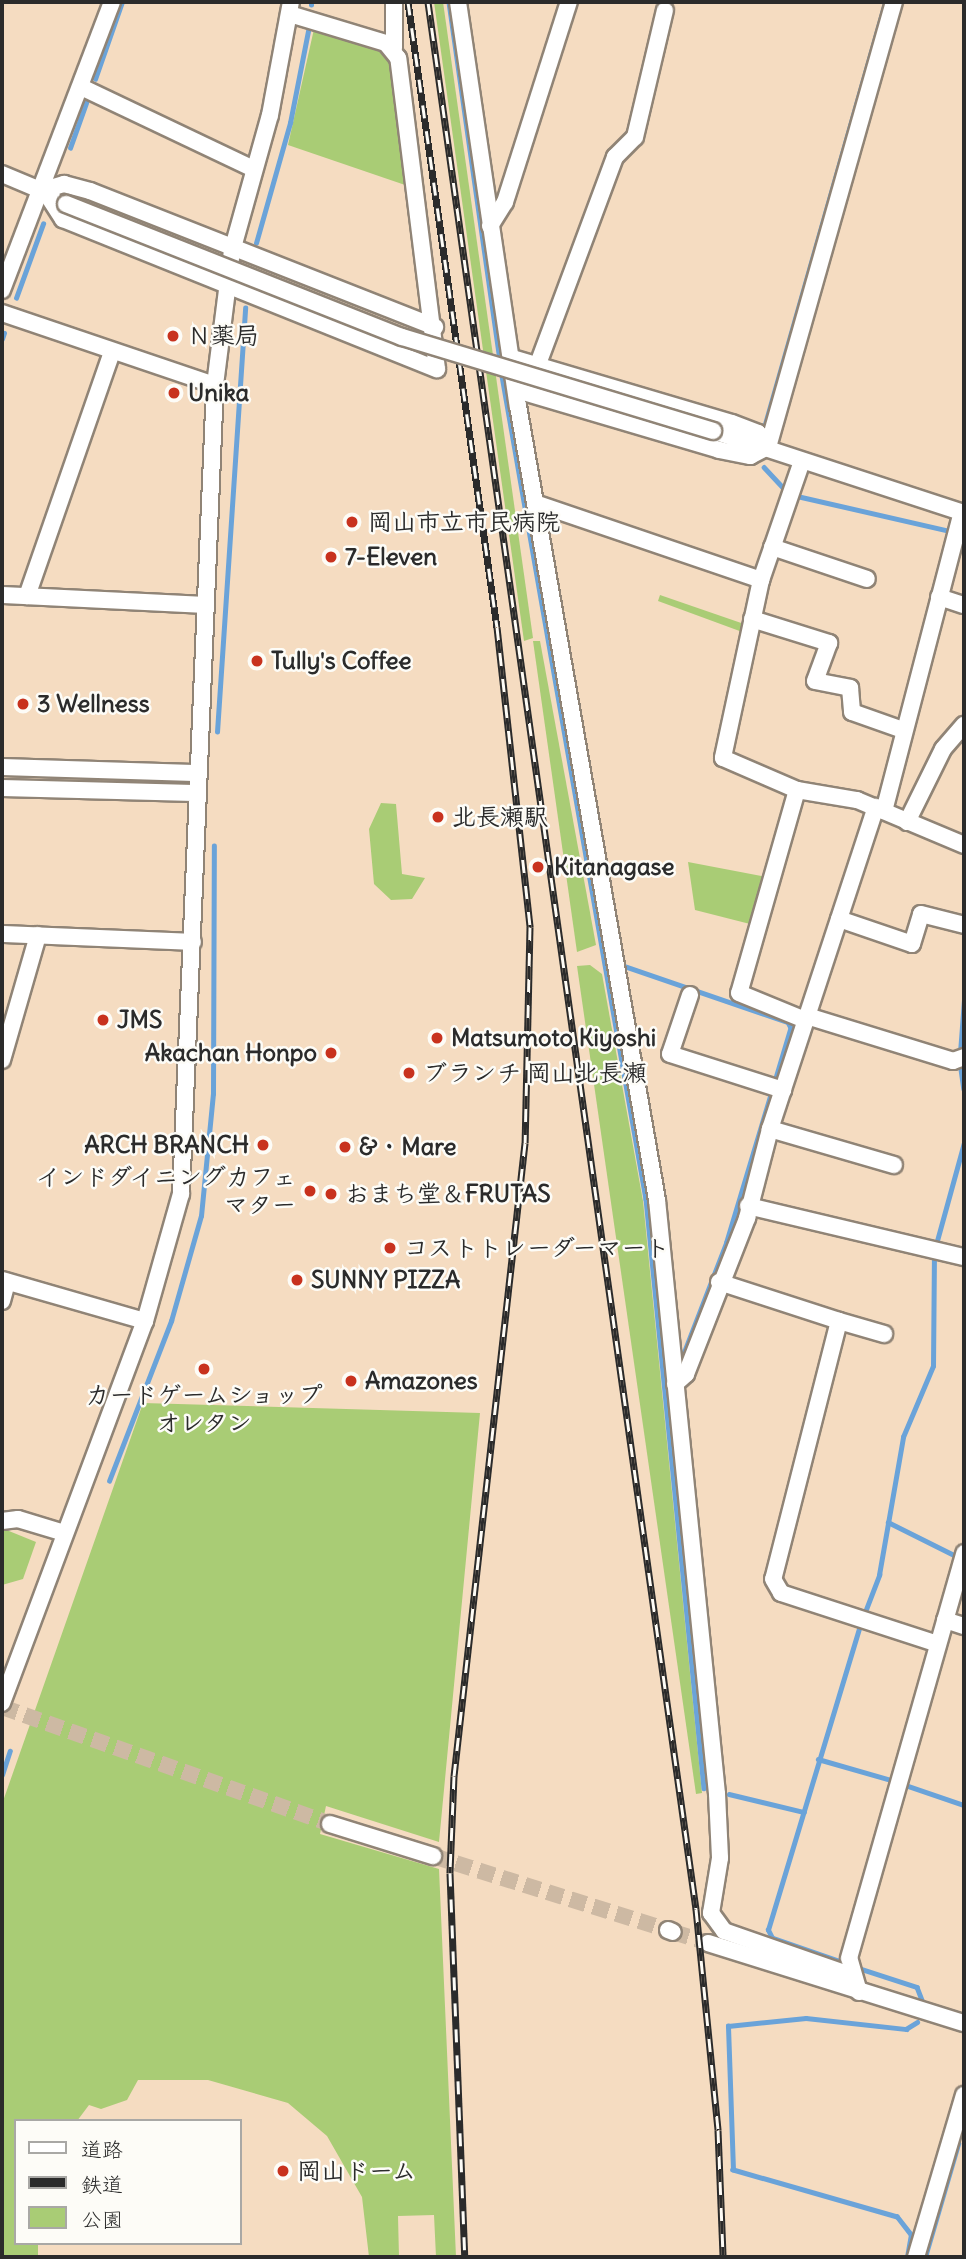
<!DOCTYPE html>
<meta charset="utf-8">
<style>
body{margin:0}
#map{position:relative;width:966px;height:2259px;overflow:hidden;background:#f5dcc1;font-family:Delius,"Klee One",sans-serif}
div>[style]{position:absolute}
.green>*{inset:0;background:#a9cc75}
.stream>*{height:4.5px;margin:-2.25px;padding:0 2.25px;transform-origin:2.25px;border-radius:2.25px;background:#6aa3d9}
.minor-tunnel>*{height:16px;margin-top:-8px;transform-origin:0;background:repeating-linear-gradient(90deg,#cdb9a3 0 16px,transparent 0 24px)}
.roads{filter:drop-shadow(2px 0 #908476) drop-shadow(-2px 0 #908476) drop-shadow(0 2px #908476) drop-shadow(0 -2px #908476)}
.minor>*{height:16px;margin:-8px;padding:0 8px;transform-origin:8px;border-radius:8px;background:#fff}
.rail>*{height:7px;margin-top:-3.5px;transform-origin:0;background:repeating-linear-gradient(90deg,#fdfcf7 0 13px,#2b2b2b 0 26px);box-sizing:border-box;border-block:2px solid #2b2b2b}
.bridges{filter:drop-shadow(2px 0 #908476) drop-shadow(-2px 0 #908476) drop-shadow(0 2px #908476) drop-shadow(0 -2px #908476)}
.minor-bridge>*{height:16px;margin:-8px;padding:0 8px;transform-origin:8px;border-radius:8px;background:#fff}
.dots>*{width:19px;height:19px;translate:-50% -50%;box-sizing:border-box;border:4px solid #fdfcf7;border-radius:50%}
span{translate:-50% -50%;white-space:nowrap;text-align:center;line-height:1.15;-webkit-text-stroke:5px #fdfcf7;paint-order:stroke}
.poi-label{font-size:24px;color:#2b2b2b;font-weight:700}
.left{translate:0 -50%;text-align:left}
.right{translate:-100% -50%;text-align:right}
.frame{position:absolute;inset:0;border:4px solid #2b2b2b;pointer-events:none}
.legend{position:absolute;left:14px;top:2119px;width:228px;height:126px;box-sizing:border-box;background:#fdfcf7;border:2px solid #a9a8a5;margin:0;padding:9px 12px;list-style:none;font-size:21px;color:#2b2b2b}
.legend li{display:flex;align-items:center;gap:14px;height:35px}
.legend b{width:35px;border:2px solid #a9a8a5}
</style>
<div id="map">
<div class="green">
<i style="clip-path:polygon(434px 2px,443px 2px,533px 638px,524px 641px)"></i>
<i style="clip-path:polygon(314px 29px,380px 50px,390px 60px,408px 186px,288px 145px)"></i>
<i style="clip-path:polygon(660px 595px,747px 625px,745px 633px,658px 601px)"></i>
<i style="clip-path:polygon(533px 641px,540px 641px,596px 945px,577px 952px)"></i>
<i style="clip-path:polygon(381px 803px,396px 804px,402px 874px,425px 878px,412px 899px,391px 900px,374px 884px,369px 829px)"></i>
<i style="clip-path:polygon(688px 862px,767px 877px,754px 925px,695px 910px)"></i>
<i style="clip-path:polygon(590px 965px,602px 974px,643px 1201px,702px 1793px,696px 1794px,577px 966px)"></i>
<i style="clip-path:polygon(143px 1403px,480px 1413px,439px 1842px,326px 1806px,320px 1834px,439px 1869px,456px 2257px,436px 2257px,434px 2215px,398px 2216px,399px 2257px,369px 2257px,362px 2197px,327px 2136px,288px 2103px,208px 2080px,138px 2080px,127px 2100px,101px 2109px,89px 2105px,77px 2121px,16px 2121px,16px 2243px,38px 2243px,38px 2257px,2px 2257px,2px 1804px)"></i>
<i style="clip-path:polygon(4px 1529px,36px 1542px,23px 1579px,2px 1585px)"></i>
</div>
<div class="stream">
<i style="left:449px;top:2px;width:363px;rotate:81.9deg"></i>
<i style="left:311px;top:5px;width:3px;rotate:-90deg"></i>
<i style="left:95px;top:79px;width:82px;rotate:-70.7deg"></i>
<i style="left:70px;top:148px;width:48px;rotate:-70.4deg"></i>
<i style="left:256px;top:243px;width:125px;rotate:-74.2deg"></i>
<i style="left:290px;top:123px;width:94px;rotate:-78.9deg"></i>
<i style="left:16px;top:298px;width:79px;rotate:-70deg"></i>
<i style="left:2px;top:339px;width:6px;rotate:-72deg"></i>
<i style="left:501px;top:370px;width:842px;rotate:80.08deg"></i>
<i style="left:646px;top:1199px;width:592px;rotate:84.38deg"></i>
<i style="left:765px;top:424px;width:439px;rotate:-74.1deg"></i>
<i style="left:764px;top:467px;width:33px;rotate:47deg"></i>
<i style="left:797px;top:496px;width:157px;rotate:12.9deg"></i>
<i style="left:930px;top:602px;width:24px;rotate:-75deg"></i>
<i style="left:217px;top:732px;width:425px;rotate:-86.2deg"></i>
<i style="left:624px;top:966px;width:173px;rotate:18.9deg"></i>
<i style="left:788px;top:1022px;width:7px;rotate:63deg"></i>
<i style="left:791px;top:1028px;width:223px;rotate:106.7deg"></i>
<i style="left:727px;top:1242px;width:128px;rotate:111.1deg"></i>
<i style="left:960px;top:1053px;width:53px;rotate:-85.7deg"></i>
<i style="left:960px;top:1062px;width:27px;rotate:82deg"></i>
<i style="left:935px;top:1248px;width:109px;rotate:-74.6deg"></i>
<i style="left:109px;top:1481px;width:172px;rotate:-68.8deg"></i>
<i style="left:171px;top:1321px;width:109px;rotate:-74.1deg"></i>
<i style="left:201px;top:1216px;width:123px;rotate:-84.4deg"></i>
<i style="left:213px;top:1094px;width:248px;rotate:-89.8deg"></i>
<i style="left:888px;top:1522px;width:74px;rotate:26.6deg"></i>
<i style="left:865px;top:1612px;width:40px;rotate:-69deg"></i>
<i style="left:879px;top:1575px;width:140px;rotate:-80.1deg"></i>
<i style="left:903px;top:1437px;width:77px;rotate:-67.1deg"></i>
<i style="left:933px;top:1366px;width:107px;rotate:-89.5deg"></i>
<i style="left:818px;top:1759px;width:76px;rotate:16deg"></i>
<i style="left:2px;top:1775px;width:25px;rotate:-72deg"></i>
<i style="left:905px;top:1785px;width:62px;rotate:18.7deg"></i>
<i style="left:729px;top:1794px;width:77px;rotate:13.5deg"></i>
<i style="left:847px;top:1964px;width:79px;rotate:-160.9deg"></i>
<i style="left:772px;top:1938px;width:9px;rotate:-117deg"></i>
<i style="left:768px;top:1930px;width:318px;rotate:-73.2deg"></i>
<i style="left:855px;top:1967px;width:65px;rotate:17.9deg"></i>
<i style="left:917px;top:1987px;width:17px;rotate:69deg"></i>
<i style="left:907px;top:2257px;width:22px;rotate:-80deg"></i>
<i style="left:911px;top:2235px;width:23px;rotate:-128deg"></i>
<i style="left:897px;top:2217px;width:171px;rotate:-164deg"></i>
<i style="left:733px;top:2170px;width:144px;rotate:-92deg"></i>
<i style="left:728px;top:2026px;width:78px;rotate:-5.9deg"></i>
<i style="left:806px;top:2018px;width:101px;rotate:6.3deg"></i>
<i style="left:906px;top:2029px;width:13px;rotate:-32deg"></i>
<i style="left:925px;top:2257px;width:118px;rotate:-73.7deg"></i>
</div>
<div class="minor-tunnel">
<i style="left:2px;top:1707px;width:348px;rotate:19.6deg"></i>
<i style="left:433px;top:1856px;width:246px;rotate:17.5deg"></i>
<i style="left:673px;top:1932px;width:37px;rotate:17deg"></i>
</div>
<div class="roads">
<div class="minor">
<i style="left:458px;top:2px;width:408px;rotate:81.6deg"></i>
<i style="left:518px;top:406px;width:806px;rotate:80.07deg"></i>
<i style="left:657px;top:1200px;width:597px;rotate:84.23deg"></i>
<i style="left:717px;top:1794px;width:64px;rotate:87.3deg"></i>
<i style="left:720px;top:1858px;width:56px;rotate:99.3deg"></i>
<i style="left:711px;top:1913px;width:22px;rotate:54deg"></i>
<i style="left:724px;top:1931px;width:133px;rotate:19.2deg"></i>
<i style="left:394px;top:48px;width:46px;rotate:-90deg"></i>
<i style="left:81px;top:87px;width:191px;rotate:25.4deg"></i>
<i style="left:2px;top:174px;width:54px;rotate:22.8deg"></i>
<i style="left:44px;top:190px;width:35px;rotate:57deg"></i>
<i style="left:63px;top:219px;width:403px;rotate:21.9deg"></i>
<i style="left:437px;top:369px;width:313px;rotate:-97.1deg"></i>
<i style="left:398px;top:58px;width:19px;rotate:-129deg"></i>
<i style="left:386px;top:43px;width:100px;rotate:-163.2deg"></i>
<i style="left:44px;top:190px;width:21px;rotate:-17deg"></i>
<i style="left:64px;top:184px;width:27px;rotate:15deg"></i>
<i style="left:90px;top:191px;width:371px;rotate:21.5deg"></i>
<i style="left:490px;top:226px;width:28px;rotate:-58deg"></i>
<i style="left:505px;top:202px;width:210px;rotate:-72.3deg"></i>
<i style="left:2px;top:290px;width:308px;rotate:-69.1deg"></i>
<i style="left:2px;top:313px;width:225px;rotate:18.7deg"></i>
<i style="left:512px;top:358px;width:229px;rotate:16.5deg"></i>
<i style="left:732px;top:423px;width:28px;rotate:21deg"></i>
<i style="left:758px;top:433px;width:17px;rotate:54deg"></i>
<i style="left:538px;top:364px;width:221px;rotate:-69.6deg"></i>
<i style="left:615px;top:157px;width:28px;rotate:-45deg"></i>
<i style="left:635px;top:137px;width:130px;rotate:-76.7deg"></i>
<i style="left:517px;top:390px;width:211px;rotate:16.5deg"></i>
<i style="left:719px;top:450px;width:32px;rotate:11deg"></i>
<i style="left:750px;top:456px;width:20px;rotate:-27deg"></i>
<i style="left:768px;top:447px;width:462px;rotate:-74.2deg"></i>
<i style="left:713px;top:431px;width:264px;rotate:18.1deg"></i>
<i style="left:801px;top:464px;width:123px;rotate:109deg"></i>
<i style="left:761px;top:580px;width:182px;rotate:102.1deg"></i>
<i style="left:723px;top:758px;width:81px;rotate:23.4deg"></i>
<i style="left:797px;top:790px;width:61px;rotate:9.5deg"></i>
<i style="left:857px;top:800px;width:116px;rotate:22.8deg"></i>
<i style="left:535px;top:503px;width:239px;rotate:18.8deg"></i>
<i style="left:772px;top:547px;width:100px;rotate:18.6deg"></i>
<i style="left:2px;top:595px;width:201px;rotate:2.8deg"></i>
<i style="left:27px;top:596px;width:258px;rotate:-70.8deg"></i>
<i style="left:939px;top:597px;width:26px;rotate:18deg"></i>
<i style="left:752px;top:619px;width:81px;rotate:17.3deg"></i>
<i style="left:829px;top:643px;width:40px;rotate:110.2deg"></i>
<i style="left:815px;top:681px;width:36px;rotate:11deg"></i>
<i style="left:850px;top:688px;width:24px;rotate:85deg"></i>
<i style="left:852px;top:712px;width:54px;rotate:19.4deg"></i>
<i style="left:2px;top:767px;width:192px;rotate:1.8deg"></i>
<i style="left:2px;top:788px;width:192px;rotate:1.5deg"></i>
<i style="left:797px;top:790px;width:211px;rotate:105.9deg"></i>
<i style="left:739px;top:993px;width:71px;rotate:22.2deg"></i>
<i style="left:884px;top:811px;width:309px;rotate:-75.4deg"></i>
<i style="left:907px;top:822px;width:81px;rotate:-63.7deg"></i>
<i style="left:943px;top:749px;width:32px;rotate:-49deg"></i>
<i style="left:839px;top:919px;width:77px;rotate:18.9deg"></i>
<i style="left:912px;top:944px;width:31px;rotate:-73deg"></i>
<i style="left:921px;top:914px;width:44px;rotate:14.3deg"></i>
<i style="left:2px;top:934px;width:191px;rotate:2.4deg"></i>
<i style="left:690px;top:995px;width:62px;rotate:108.7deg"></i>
<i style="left:670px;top:1054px;width:119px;rotate:17.7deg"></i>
<i style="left:807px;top:1016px;width:153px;rotate:17.1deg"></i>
<i style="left:953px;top:1061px;width:12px;rotate:-20deg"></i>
<i style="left:2px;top:1060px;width:130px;rotate:-73.9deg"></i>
<i style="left:770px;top:1129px;width:129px;rotate:16.2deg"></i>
<i style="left:748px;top:1206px;width:222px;rotate:13.3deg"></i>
<i style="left:2px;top:1280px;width:149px;rotate:16deg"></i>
<i style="left:719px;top:1282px;width:126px;rotate:18deg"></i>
<i style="left:839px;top:1321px;width:266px;rotate:104.3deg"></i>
<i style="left:773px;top:1579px;width:16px;rotate:60deg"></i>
<i style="left:781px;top:1593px;width:165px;rotate:18deg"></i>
<i style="left:2px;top:1301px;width:20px;rotate:-75deg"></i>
<i style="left:839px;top:1321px;width:47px;rotate:16.1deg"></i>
<i style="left:675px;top:1384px;width:15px;rotate:-42deg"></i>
<i style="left:686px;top:1374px;width:168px;rotate:-68.6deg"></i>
<i style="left:747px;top:1218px;width:92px;rotate:-75.5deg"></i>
<i style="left:770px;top:1129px;width:339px;rotate:-71.8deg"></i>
<i style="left:2px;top:1521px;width:16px;rotate:-7deg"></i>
<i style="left:18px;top:1519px;width:48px;rotate:16.9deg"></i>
<i style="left:945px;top:1620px;width:20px;rotate:18deg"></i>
<i style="left:2px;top:1703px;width:408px;rotate:-69.5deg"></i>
<i style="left:145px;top:1321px;width:132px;rotate:-74.2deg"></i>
<i style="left:181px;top:1194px;width:810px;rotate:-87.59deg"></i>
<i style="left:215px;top:385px;width:135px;rotate:-82.8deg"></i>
<i style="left:232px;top:251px;width:141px;rotate:-74.4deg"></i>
<i style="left:270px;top:115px;width:115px;rotate:-79.5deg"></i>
<i style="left:330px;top:1824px;width:108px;rotate:17.3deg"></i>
<i style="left:668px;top:1930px;width:5px;rotate:22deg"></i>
<i style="left:708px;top:1943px;width:268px;rotate:17.4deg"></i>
<i style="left:859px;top:1992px;width:35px;rotate:-106deg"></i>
<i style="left:849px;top:1958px;width:421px;rotate:-74.1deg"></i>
<i style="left:916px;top:2257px;width:169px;rotate:-73.5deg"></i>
</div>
</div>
<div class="rail">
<i style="left:408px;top:2px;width:631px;rotate:81.9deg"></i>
<i style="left:497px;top:627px;width:302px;rotate:83.7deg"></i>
<i style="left:530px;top:927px;width:216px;rotate:91.3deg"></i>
<i style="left:525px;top:1143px;width:637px;rotate:96.4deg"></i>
<i style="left:454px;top:1776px;width:97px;rotate:92.4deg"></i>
<i style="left:450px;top:1873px;width:384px;rotate:87.8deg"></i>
<i style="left:428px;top:2px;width:1926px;rotate:82deg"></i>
<i style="left:696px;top:1909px;width:222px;rotate:84.3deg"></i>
<i style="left:718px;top:2130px;width:127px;rotate:87.7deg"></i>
</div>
<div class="bridges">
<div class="minor-bridge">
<i style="left:66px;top:204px;width:361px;rotate:21.6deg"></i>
<i style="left:402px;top:337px;width:325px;rotate:16.8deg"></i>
</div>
</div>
<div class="dots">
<i style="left:173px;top:336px;background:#c8321e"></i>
<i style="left:174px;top:393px;background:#c8321e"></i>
<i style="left:352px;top:522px;background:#c8321e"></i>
<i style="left:331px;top:557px;background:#c8321e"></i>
<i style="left:257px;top:661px;background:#c8321e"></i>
<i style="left:23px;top:704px;background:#c8321e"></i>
<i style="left:438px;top:817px;background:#c8321e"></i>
<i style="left:538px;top:867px;background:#c8321e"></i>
<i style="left:103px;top:1020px;background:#c8321e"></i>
<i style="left:437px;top:1038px;background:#c8321e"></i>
<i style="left:331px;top:1053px;background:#c8321e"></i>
<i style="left:409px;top:1073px;background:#c8321e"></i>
<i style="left:263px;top:1145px;background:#c8321e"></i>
<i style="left:345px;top:1147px;background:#c8321e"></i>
<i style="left:310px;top:1191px;background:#c8321e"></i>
<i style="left:331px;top:1194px;background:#c8321e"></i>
<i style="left:390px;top:1248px;background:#c8321e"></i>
<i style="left:297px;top:1280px;background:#c8321e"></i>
<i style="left:204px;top:1369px;background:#c8321e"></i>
<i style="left:351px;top:1381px;background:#c8321e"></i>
<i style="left:283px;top:2171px;background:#c8321e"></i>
</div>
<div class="poi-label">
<span class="left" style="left:187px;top:336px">Ｎ薬局</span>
<span class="left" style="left:188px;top:393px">Unika</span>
<span class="left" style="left:368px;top:522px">岡山市立市民病院</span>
<span class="left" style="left:345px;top:557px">7-Eleven</span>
<span class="left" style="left:271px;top:661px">Tully's Coffee</span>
<span class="left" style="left:37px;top:704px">3 Wellness</span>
<span class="left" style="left:452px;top:817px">北長瀬駅</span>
<span class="left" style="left:554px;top:867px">Kitanagase</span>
<span class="left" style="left:117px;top:1020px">JMS</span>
<span class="left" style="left:451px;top:1038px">Matsumoto Kiyoshi</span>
<span class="right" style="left:317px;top:1053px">Akachan Honpo</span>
<span class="left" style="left:423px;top:1073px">ブランチ 岡山北長瀬</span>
<span class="right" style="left:249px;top:1145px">ARCH BRANCH</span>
<span class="left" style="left:359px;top:1147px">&amp;・Mare</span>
<span class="right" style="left:296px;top:1191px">インドダイニングカフェ<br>マター</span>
<span class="left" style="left:345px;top:1194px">おまち堂＆FRUTAS</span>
<span class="left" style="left:404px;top:1248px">コストトレーダーマート</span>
<span class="left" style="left:311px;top:1280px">SUNNY PIZZA</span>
<span class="left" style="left:365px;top:1381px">Amazones</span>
<span style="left:204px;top:1409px">カードゲームショップ<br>オレタン</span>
<span class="left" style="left:297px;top:2171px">岡山ドーム</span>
</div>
<div class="frame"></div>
<ul class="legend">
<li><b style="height:9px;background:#fff"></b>道路</li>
<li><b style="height:9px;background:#2b2b2b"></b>鉄道</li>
<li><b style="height:19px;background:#a9cc75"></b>公園</li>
</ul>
</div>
